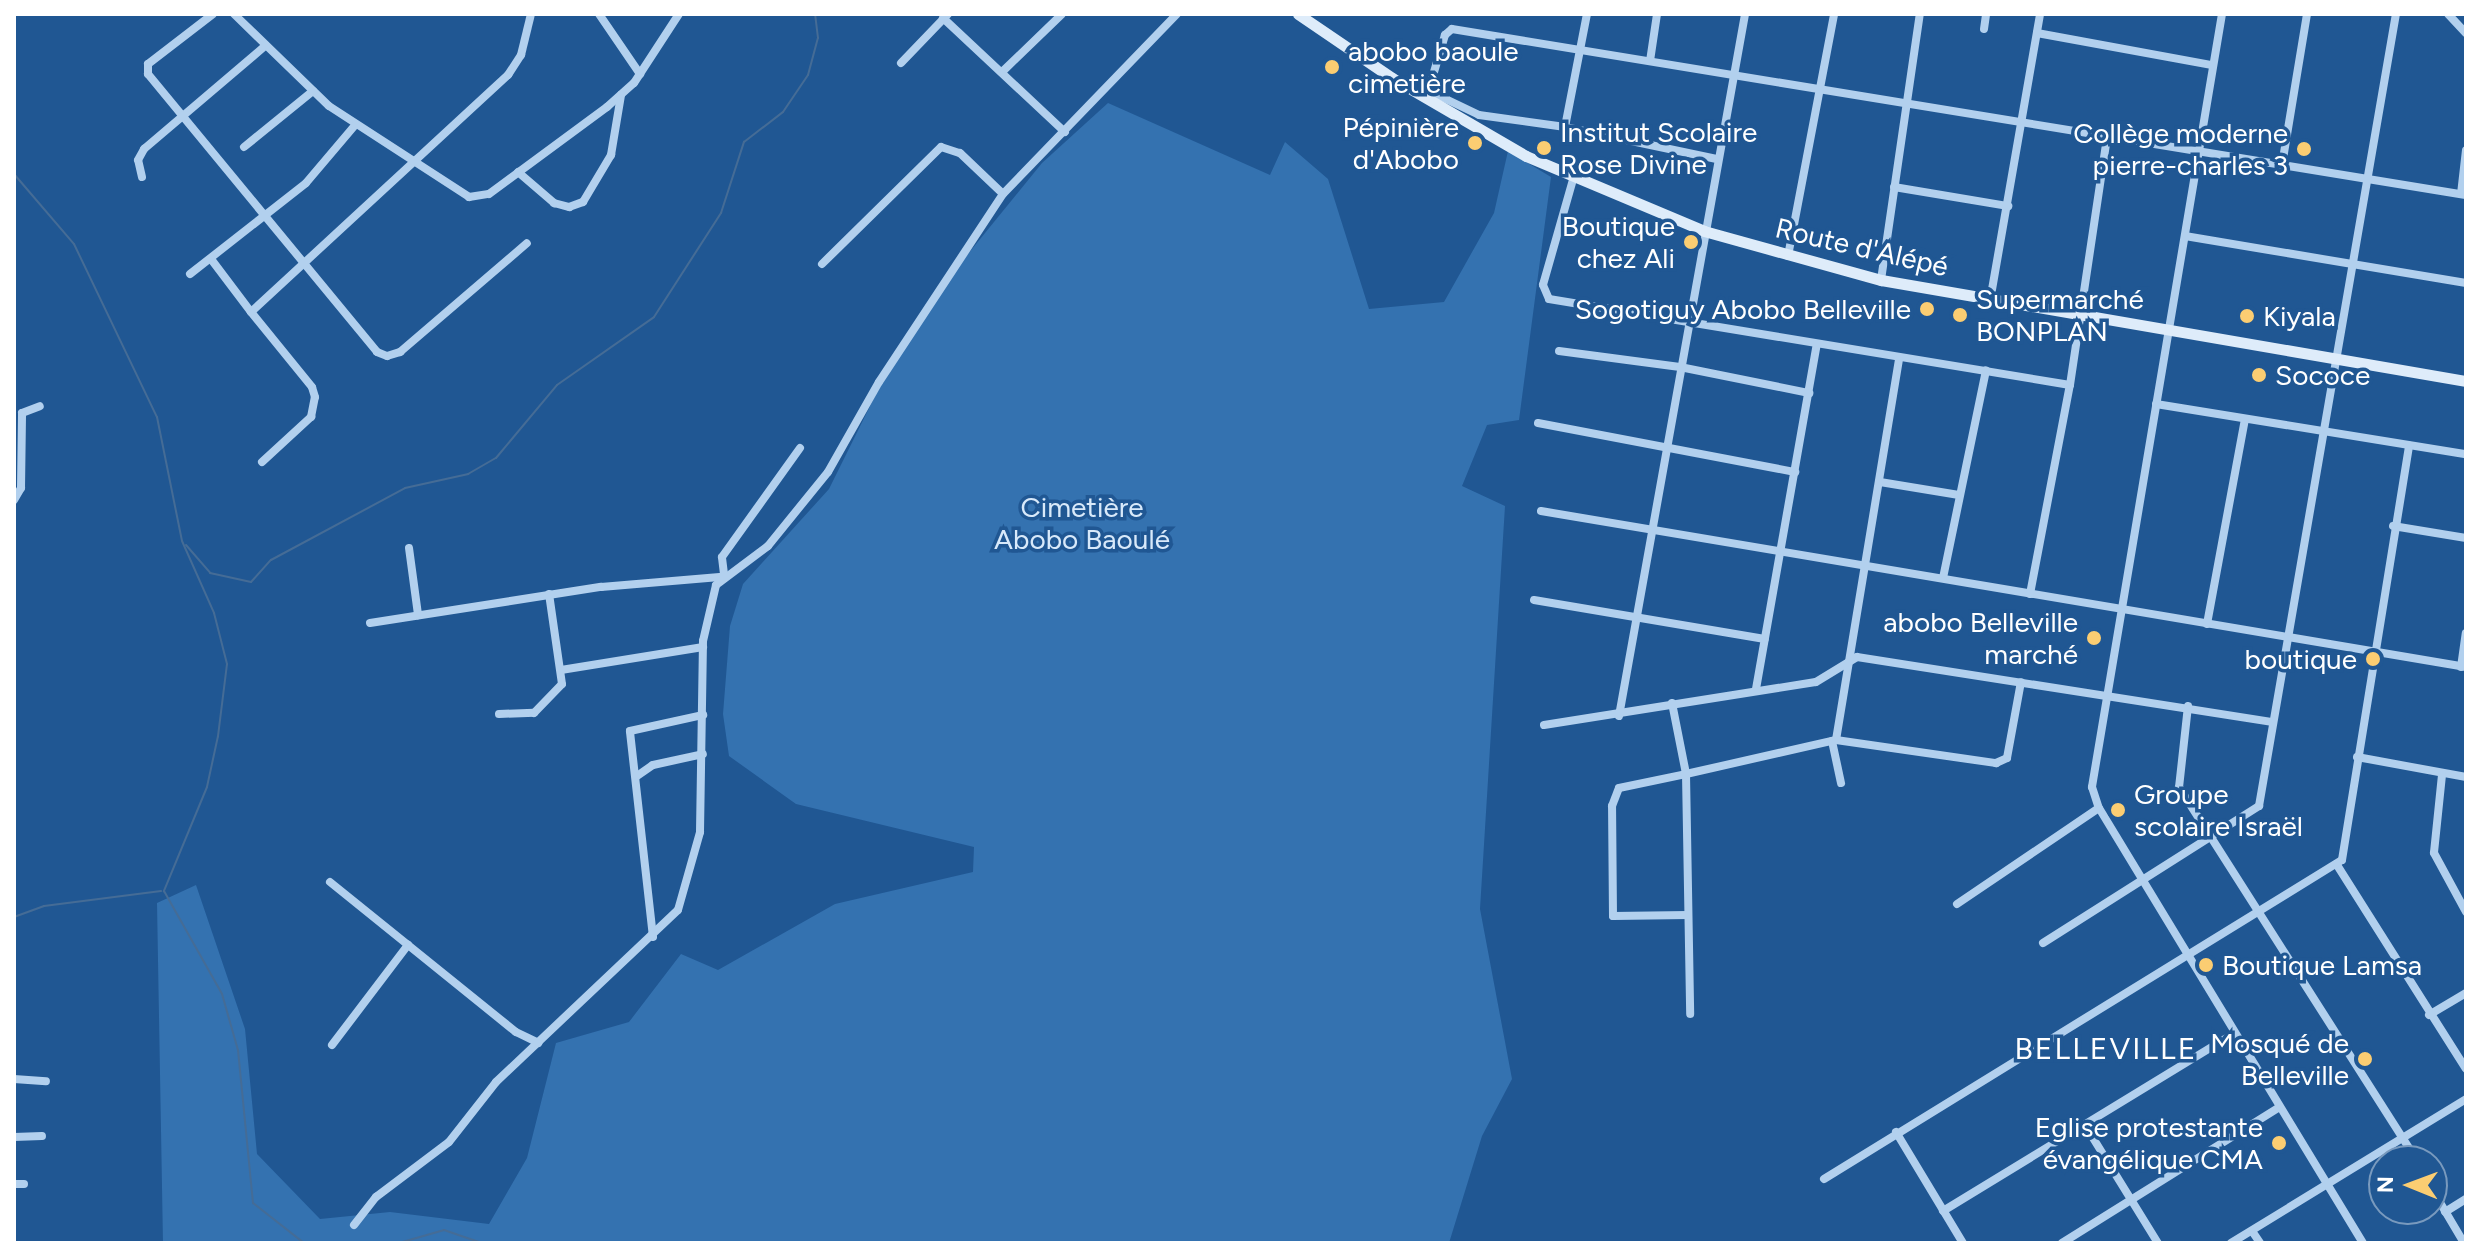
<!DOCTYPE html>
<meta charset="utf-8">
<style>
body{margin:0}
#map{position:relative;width:2480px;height:1257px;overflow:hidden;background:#205793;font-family:Figtree,sans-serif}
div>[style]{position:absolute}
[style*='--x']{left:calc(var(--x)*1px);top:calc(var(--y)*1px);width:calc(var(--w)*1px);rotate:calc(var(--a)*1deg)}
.green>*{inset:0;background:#3472b0}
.stream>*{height:2px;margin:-1px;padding:0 1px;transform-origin:1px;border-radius:1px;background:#456c96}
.minor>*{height:8px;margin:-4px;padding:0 4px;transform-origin:4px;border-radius:4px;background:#b2d0ee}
.secondary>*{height:11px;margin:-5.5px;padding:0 5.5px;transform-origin:5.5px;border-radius:5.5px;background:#deecfa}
.dots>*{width:22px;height:22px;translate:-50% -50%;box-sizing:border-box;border:4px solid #205793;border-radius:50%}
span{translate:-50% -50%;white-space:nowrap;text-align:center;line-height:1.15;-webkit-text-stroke:7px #205793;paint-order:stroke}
.poi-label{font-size:28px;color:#fff}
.left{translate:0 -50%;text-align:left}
.right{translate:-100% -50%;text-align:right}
.street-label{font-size:28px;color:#fff}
.park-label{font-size:28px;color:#d8e9fa}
.neighbourhood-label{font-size:30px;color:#fff;letter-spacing:2px}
.frame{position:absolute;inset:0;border:16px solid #fff;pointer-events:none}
.north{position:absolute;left:2368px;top:1145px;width:80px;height:80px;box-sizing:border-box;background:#205793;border:2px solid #799abe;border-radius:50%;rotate:271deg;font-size:22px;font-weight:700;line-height:32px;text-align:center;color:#fff}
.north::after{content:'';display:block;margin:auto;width:28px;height:36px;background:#fbcd72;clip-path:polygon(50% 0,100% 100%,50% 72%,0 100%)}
</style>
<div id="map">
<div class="green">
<i style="clip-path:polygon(1108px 103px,1270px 175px,1285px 142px,1328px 179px,1369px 309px,1444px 302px,1494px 213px,1508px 151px,1551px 177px,1519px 420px,1487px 425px,1462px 486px,1505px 506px,1480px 909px,1512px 1079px,1482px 1136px,1449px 1243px,163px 1243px,157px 903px,196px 885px,245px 1029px,257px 1154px,320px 1219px,390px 1212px,489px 1224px,527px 1158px,556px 1043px,629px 1022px,681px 954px,718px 970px,835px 904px,973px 872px,974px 847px,796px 804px,729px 756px,723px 714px,730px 626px,743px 584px,829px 489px,876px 394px,950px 276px,1042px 163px)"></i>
</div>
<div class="stream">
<i style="--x:14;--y:174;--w:92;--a:49.4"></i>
<i style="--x:74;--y:244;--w:192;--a:64.4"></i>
<i style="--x:157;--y:417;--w:126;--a:78.6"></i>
<i style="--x:182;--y:541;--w:79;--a:66"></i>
<i style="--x:214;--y:613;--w:53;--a:75.7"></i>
<i style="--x:227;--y:664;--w:73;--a:97.1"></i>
<i style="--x:218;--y:736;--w:52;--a:102.2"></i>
<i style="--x:207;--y:787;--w:113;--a:112.5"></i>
<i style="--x:164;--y:891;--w:118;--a:60.6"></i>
<i style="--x:222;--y:994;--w:58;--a:74.1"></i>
<i style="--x:238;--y:1050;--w:154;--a:84.4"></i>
<i style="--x:253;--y:1203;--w:65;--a:38.1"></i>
<i style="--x:186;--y:545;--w:37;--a:49"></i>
<i style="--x:210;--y:573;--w:42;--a:12.4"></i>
<i style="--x:251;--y:582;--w:30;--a:-48"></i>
<i style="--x:271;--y:560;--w:152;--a:-28.2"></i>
<i style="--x:405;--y:488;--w:65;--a:-12.5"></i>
<i style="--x:468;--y:474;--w:32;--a:-30"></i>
<i style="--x:496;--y:458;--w:95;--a:-50.1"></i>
<i style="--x:557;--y:385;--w:118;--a:-35"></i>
<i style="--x:654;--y:317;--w:124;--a:-57.2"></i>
<i style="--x:721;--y:213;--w:75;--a:-72.1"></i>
<i style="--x:744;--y:142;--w:49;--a:-37.6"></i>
<i style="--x:783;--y:112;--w:45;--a:-56"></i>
<i style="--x:808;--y:75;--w:38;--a:-75"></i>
<i style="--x:818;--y:38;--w:24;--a:-97"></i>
<i style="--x:14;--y:917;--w:32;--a:-20"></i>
<i style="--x:44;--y:906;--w:118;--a:-7.3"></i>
<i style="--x:399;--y:1243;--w:47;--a:-16.1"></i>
<i style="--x:444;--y:1230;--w:39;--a:19"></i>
</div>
<div class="minor">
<i style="--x:213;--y:14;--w:82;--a:142.4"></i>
<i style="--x:148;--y:64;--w:10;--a:90"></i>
<i style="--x:148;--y:74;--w:360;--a:50.5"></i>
<i style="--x:377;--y:352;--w:11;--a:22"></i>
<i style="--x:387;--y:356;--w:14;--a:-17"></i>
<i style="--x:400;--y:352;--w:167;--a:-40.6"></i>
<i style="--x:234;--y:14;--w:132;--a:44.1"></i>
<i style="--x:329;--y:106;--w:167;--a:33"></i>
<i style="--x:469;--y:197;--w:20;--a:-9"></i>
<i style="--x:489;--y:194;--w:147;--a:-36.4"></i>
<i style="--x:607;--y:107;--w:36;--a:-42"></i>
<i style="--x:634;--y:83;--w:82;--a:-56.9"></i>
<i style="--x:599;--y:14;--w:73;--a:55.7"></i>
<i style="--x:2222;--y:14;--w:784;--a:99.55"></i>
<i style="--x:2092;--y:787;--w:22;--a:72"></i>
<i style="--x:2099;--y:808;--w:509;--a:58.75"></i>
<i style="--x:2448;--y:14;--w:26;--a:47"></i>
<i style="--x:943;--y:18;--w:167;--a:43.1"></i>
<i style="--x:1984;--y:29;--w:15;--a:-82"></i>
<i style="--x:2037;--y:33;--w:178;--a:10.4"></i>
<i style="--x:1650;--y:61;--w:48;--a:-81.5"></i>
<i style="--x:901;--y:63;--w:68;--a:-46.2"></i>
<i style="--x:1002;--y:72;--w:83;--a:-44"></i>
<i style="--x:1429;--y:91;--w:55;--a:25.6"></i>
<i style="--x:1479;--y:115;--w:87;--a:7.9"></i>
<i style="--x:1565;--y:127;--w:155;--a:11.9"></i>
<i style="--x:1426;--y:99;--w:67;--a:-73.5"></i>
<i style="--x:1445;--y:35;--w:9;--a:-41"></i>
<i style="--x:1452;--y:29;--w:1027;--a:9.3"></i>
<i style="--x:1565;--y:127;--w:115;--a:-79"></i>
<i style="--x:244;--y:147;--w:89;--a:-39.1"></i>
<i style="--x:2282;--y:165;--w:153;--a:-80.6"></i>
<i style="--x:518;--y:172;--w:48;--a:40.7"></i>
<i style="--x:554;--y:203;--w:16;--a:15"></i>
<i style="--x:569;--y:207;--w:15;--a:-20"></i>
<i style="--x:583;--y:202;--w:55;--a:-59.2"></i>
<i style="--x:611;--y:155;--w:61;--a:-80.5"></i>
<i style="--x:1574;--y:176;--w:113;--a:105.9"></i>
<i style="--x:1543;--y:285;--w:15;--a:67"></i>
<i style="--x:1549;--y:299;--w:528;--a:9.37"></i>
<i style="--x:142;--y:177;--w:17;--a:-103"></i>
<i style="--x:138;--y:160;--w:13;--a:-61"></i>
<i style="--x:144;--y:149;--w:160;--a:-40.4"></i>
<i style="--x:1894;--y:187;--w:116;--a:9.5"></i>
<i style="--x:2461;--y:194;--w:44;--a:-83.5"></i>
<i style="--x:2185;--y:236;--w:285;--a:9.5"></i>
<i style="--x:1788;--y:256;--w:246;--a:-79.2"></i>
<i style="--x:211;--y:259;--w:66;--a:53"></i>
<i style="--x:822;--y:264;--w:167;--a:-44.5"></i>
<i style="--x:941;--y:147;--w:20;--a:18"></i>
<i style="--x:960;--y:153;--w:59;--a:43.6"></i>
<i style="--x:1003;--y:194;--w:250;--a:-46"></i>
<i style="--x:190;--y:274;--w:147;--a:-38.1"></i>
<i style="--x:306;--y:183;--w:77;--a:-49.7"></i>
<i style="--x:1881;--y:280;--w:269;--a:-81.7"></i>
<i style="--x:1990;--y:301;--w:291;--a:-80.1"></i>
<i style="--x:1559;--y:351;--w:122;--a:7.5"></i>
<i style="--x:1680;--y:367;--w:132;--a:11.4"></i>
<i style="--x:2156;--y:404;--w:314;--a:9.2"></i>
<i style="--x:1538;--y:423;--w:262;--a:10.8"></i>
<i style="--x:262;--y:462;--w:67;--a:-42.6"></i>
<i style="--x:311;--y:417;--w:20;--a:-79"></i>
<i style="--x:315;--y:397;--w:10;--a:-107"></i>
<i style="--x:312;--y:387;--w:97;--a:-129.1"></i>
<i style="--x:251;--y:312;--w:350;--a:-42.7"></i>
<i style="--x:508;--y:75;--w:24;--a:-57"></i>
<i style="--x:521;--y:55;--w:42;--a:-76.3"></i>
<i style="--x:1880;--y:482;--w:80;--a:9.3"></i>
<i style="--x:14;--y:500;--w:14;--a:-60"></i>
<i style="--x:21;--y:488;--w:75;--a:-89.2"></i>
<i style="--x:22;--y:413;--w:19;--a:-21"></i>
<i style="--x:1541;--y:511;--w:938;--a:9.57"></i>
<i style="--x:2393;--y:526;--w:74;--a:9.3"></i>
<i style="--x:409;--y:548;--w:68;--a:82.3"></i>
<i style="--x:724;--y:574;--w:17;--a:-97"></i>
<i style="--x:722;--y:557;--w:134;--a:-54.4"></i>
<i style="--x:1943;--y:578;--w:212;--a:-78.3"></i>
<i style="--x:2030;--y:594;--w:213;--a:-79.2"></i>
<i style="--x:2070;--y:385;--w:251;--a:-81.5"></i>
<i style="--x:1534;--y:600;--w:234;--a:9.6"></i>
<i style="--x:370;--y:623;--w:234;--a:-8.9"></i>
<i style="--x:601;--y:587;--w:119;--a:-4.8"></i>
<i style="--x:2207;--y:624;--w:208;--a:-79.5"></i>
<i style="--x:2461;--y:667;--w:34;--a:-82"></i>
<i style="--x:561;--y:670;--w:144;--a:-9.2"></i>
<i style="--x:1756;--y:689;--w:350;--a:-80"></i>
<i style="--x:1672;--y:703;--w:72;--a:78.8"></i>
<i style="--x:1686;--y:774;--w:154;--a:-12.8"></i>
<i style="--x:1836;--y:740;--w:162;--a:8.2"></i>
<i style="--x:1996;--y:763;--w:12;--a:-24"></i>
<i style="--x:2007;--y:758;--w:77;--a:-79.6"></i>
<i style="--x:2188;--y:706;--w:81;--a:96.3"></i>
<i style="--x:2179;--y:787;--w:443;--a:57.5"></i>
<i style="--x:499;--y:714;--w:35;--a:-2"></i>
<i style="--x:534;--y:713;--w:40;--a:-46"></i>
<i style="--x:562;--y:684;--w:91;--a:-98.2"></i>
<i style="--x:1619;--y:716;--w:713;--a:-79.82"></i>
<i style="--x:1544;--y:725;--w:275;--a:-9"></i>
<i style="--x:1816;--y:682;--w:48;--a:-31.4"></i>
<i style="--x:1857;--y:657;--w:421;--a:8.9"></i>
<i style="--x:1836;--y:740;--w:385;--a:-80.6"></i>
<i style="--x:1832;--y:741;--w:43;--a:77.9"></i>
<i style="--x:2357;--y:757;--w:111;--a:10.4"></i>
<i style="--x:2442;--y:775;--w:78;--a:95.9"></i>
<i style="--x:2434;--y:853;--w:67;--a:61.5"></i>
<i style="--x:637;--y:776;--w:19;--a:-35"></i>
<i style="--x:653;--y:765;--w:51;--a:-12.4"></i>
<i style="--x:2337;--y:865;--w:241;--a:57.7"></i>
<i style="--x:330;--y:882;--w:239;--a:38.9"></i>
<i style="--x:516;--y:1032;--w:25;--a:26"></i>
<i style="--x:1957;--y:904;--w:171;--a:-34.1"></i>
<i style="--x:1688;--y:915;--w:75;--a:179.2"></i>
<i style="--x:1613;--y:916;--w:110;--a:-90.5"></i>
<i style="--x:1612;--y:806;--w:19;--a:-69"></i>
<i style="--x:1619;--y:788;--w:68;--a:-11.8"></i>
<i style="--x:1686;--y:774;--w:240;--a:89"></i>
<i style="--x:653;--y:937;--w:207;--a:-96.4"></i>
<i style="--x:630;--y:731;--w:75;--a:-12.4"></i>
<i style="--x:2043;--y:943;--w:256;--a:-32.4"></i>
<i style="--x:2259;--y:806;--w:804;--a:-80.19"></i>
<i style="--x:2429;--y:1015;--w:43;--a:-30.7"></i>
<i style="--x:332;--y:1045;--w:126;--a:-52.8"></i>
<i style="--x:14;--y:1079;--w:32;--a:4"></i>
<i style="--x:2085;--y:1125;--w:139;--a:58.3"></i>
<i style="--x:1896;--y:1132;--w:130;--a:58.9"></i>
<i style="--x:14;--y:1137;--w:28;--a:-2"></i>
<i style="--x:1824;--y:1179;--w:608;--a:-31.63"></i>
<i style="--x:2342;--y:860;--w:420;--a:-80.8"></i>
<i style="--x:14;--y:1184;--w:10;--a:0"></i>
<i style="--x:2432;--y:1189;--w:63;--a:59.3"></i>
<i style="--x:1943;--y:1211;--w:340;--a:-31.4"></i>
<i style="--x:2445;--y:1212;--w:25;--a:-32"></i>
<i style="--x:354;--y:1225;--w:36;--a:-52"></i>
<i style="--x:376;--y:1197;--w:91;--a:-37"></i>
<i style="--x:449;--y:1142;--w:76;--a:-51.9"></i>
<i style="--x:496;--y:1082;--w:250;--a:-43.4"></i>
<i style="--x:678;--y:910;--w:81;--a:-74.2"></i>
<i style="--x:700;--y:832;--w:191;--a:-89.1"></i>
<i style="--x:703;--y:641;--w:57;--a:-76.9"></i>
<i style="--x:716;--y:585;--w:65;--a:-36.9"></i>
<i style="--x:768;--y:546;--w:95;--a:-51"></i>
<i style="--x:828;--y:472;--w:103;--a:-60.5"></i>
<i style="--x:879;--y:382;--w:225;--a:-56.6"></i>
<i style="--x:2252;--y:1231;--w:14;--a:56"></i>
<i style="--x:2062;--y:1243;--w:255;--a:-32"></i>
<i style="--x:2231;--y:1243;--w:276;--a:-31.5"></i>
</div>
<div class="secondary">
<i style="--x:1298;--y:14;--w:114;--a:34.2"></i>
<i style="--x:1392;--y:78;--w:155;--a:30.2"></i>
<i style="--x:1526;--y:156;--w:193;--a:22.8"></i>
<i style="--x:1704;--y:231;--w:184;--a:15.5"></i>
<i style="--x:1881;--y:280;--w:594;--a:9.8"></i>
</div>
<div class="dots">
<i style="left:1332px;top:67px;background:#fbcd72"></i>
<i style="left:1475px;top:143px;background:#fbcd72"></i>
<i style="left:1544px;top:148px;background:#fbcd72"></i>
<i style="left:2304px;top:149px;background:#fbcd72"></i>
<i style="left:1691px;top:242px;background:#fbcd72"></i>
<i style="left:1927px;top:309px;background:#fbcd72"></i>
<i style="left:1960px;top:315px;background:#fbcd72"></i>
<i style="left:2247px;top:316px;background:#fbcd72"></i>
<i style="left:2259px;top:375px;background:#fbcd72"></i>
<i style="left:2094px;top:638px;background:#fbcd72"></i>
<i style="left:2373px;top:659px;background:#fbcd72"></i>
<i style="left:2118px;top:810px;background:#fbcd72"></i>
<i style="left:2206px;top:965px;background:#fbcd72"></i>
<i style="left:2365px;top:1059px;background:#fbcd72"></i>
<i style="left:2279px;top:1143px;background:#fbcd72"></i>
</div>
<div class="poi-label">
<span class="left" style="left:1348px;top:67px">abobo baoule<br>cimetière</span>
<span class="right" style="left:1459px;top:143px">Pépinière<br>d'Abobo</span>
<span class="left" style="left:1560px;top:148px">Institut Scolaire<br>Rose Divine</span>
<span class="right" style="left:2288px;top:149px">Collège moderne<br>pierre-charles 3</span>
<span class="right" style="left:1675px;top:242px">Boutique<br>chez Ali</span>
<span class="left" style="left:1976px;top:315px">Supermarché<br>BONPLAN</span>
<span class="right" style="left:1911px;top:309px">Sogotiguy Abobo Belleville</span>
<span class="left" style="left:2263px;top:316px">Kiyala</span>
<span class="left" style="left:2275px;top:375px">Sococe</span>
<span class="right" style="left:2078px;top:638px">abobo Belleville<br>marché</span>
<span class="right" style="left:2357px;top:659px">boutique</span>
<span class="left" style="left:2134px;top:810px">Groupe<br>scolaire Israël</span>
<span class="left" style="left:2222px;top:965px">Boutique Lamsa</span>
<span class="right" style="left:2349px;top:1059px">Mosqué de<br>Belleville</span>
<span class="right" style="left:2263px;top:1143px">Eglise protestante<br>évangélique CMA</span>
</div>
<div class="street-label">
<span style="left:1862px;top:247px;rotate:13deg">Route d'Alépé</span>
</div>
<div class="park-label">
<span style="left:1082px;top:523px">Cimetière<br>Abobo Baoulé</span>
</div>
<div class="neighbourhood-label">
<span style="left:2106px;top:1049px">BELLEVILLE</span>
</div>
<div class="frame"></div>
<div class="north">N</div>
</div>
